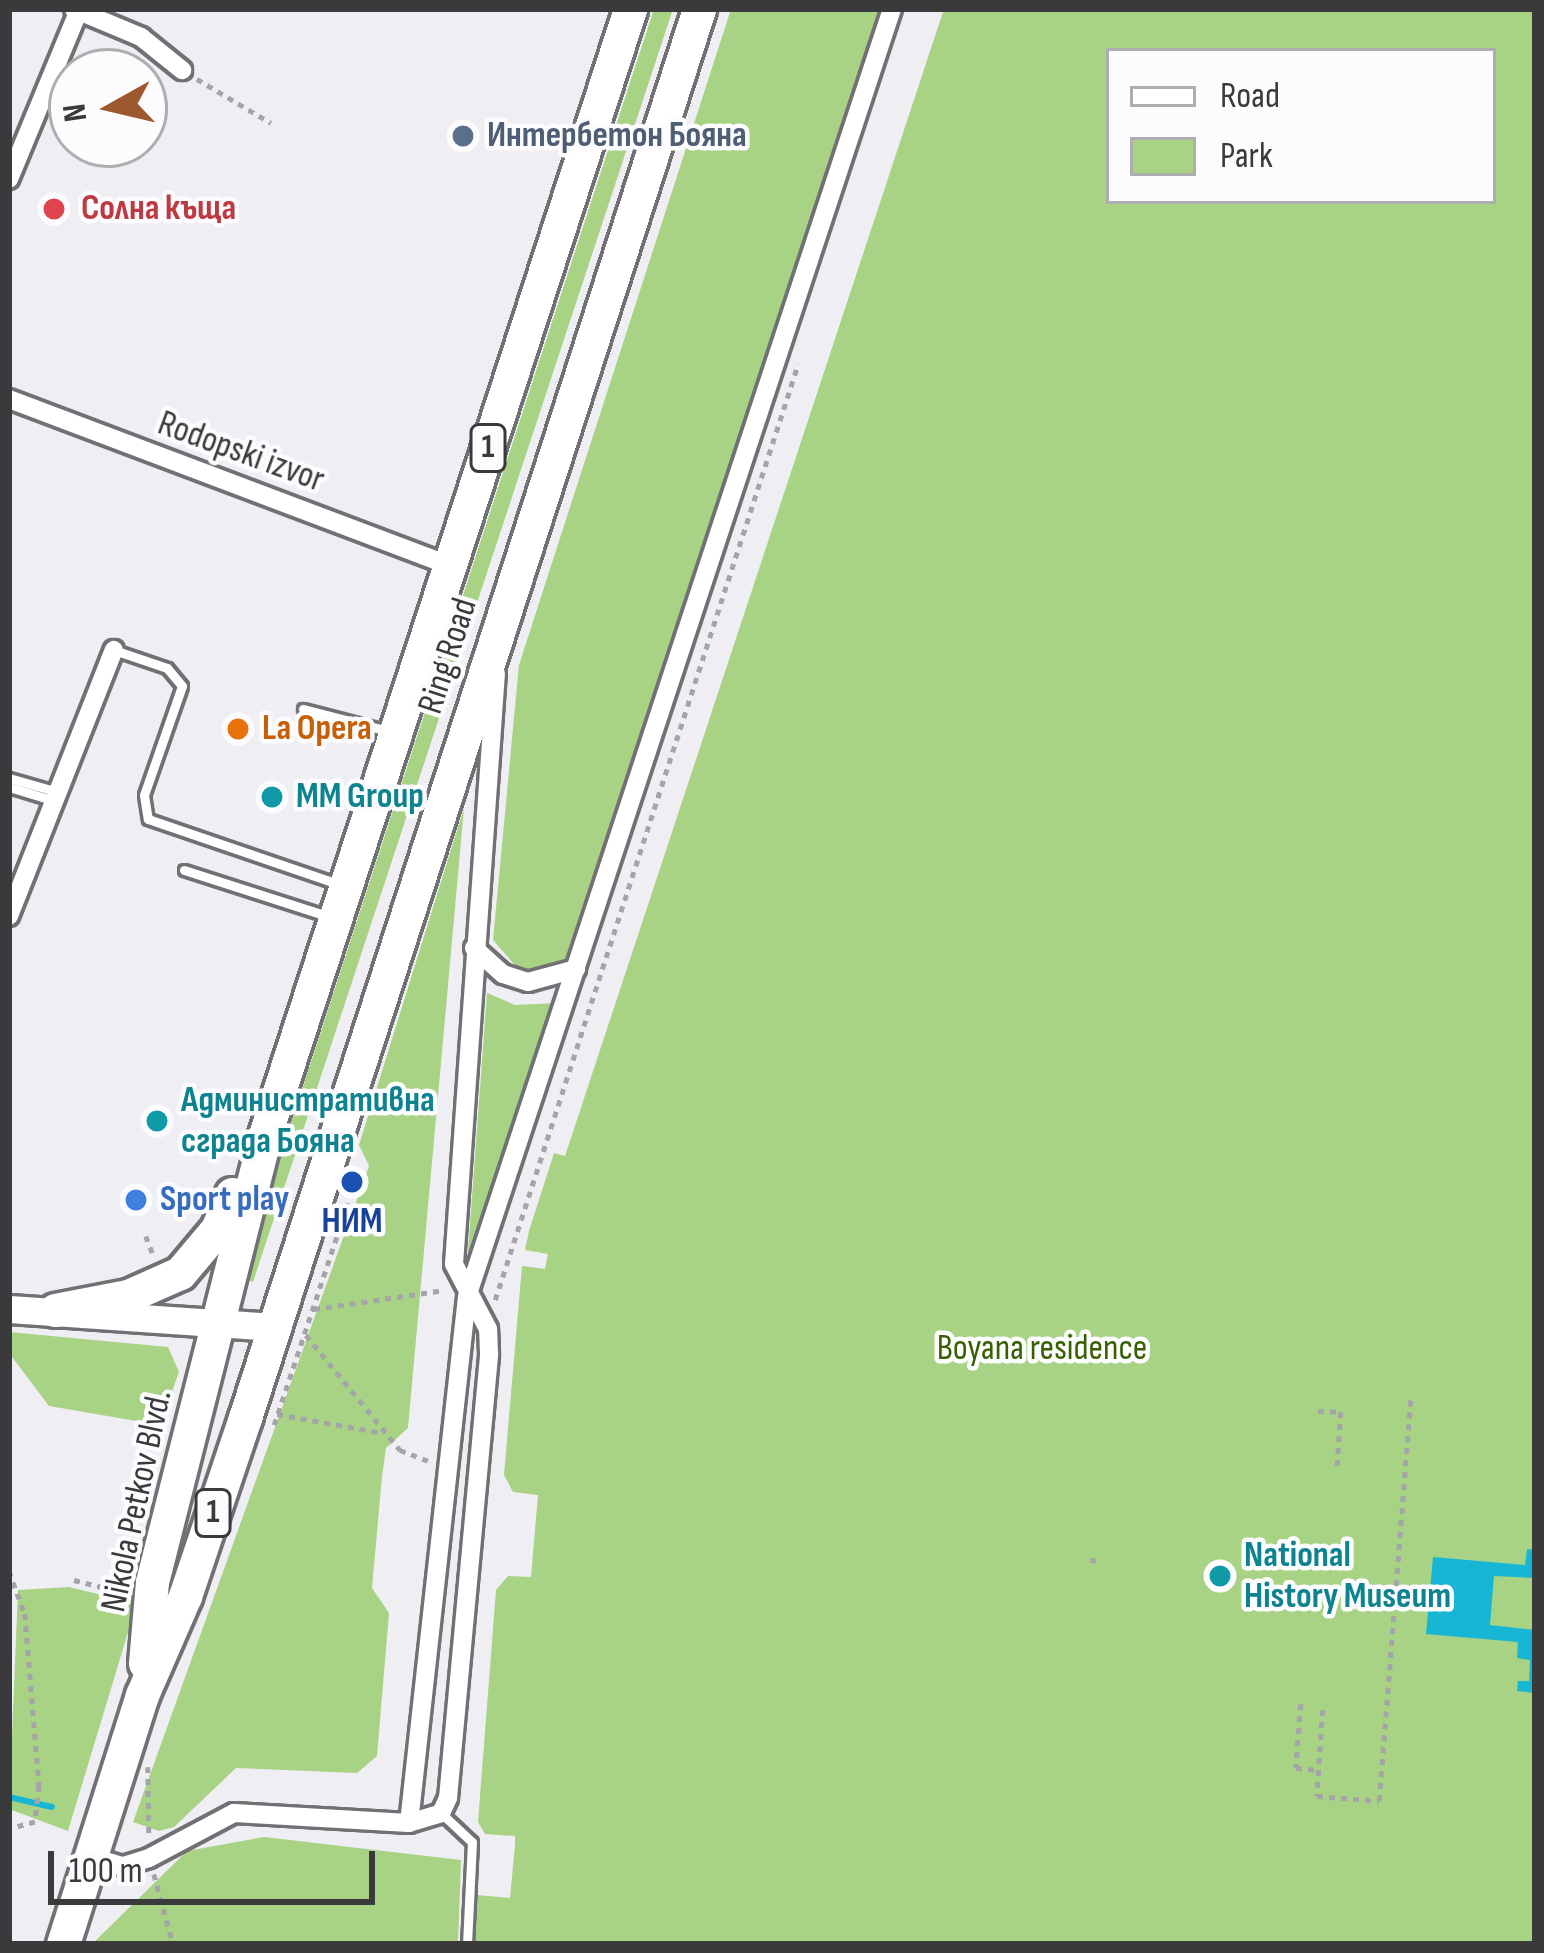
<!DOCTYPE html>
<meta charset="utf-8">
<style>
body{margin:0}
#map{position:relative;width:1544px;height:1953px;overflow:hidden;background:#efeef3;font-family:"Sofia Sans Condensed",sans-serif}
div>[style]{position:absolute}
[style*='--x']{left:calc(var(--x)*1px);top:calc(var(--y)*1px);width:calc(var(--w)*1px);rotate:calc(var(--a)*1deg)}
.green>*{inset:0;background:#a8d284}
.water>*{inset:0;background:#17b6d4}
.stream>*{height:6px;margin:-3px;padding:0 3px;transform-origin:3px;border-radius:3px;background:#17b6d4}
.path>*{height:4.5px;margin-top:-2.25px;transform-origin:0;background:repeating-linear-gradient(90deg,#a5a4a8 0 6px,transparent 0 12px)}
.roads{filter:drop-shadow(3px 0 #717075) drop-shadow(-3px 0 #717075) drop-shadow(0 3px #717075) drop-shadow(0 -3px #717075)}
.lane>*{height:9px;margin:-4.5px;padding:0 4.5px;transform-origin:4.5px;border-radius:4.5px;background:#fff}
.street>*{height:18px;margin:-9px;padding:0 9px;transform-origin:9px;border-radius:9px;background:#fff}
.secondary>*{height:27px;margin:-13.5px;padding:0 13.5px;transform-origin:13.5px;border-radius:13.5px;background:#fff}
.highway>*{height:33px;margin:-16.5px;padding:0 16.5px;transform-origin:16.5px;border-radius:16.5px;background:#fff}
.dots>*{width:33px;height:33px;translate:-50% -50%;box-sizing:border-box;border:6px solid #fcfbfe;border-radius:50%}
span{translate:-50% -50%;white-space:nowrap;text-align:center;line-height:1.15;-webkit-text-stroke:9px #fcfbfe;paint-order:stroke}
.shield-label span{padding:3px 9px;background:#fcfbfe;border:3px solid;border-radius:9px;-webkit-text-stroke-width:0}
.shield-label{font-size:33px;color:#3a3a3c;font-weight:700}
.service-label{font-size:36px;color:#4e5e75;font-weight:700}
.left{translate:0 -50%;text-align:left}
.health-label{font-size:36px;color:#be3a42;font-weight:700}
.street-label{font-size:36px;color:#3a3a3c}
.food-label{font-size:36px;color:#c56008;font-weight:700}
.culture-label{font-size:36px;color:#0d838f;font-weight:700}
.shop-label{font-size:36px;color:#366cbe;font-weight:700}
.transit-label{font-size:36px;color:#164399;font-weight:700}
.park-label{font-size:36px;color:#396000}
.frame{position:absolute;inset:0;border:12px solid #3a3a3c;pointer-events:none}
.legend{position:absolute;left:1106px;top:48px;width:390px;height:156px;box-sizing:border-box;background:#fcfbfe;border:3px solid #aeaeb0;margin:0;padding:15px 21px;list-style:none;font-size:36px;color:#3a3a3c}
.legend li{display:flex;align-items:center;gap:24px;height:60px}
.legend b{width:60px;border:3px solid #aeaeb0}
.north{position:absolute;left:48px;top:48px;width:120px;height:120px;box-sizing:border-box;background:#fcfbfe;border:3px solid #aeaeb0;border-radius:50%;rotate:262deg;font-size:33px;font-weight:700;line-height:48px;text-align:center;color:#3a3a3c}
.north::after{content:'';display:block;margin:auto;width:42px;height:54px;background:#9e582e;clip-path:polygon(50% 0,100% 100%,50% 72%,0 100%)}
.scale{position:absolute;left:48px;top:1851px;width:327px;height:54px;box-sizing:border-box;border:6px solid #3a3a3c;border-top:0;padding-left:15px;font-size:36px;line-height:42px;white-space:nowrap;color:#3a3a3c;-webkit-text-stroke:9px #fcfbfe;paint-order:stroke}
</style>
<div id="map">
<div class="green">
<i style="clip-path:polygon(654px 9px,673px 9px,253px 1282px,241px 1277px)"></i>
<i style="clip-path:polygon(731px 9px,885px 9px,563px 968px,521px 972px,493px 940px,519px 665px)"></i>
<i style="clip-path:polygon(evenodd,944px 9px,1535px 9px,1535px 1944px,475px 1944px,477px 1895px,510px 1898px,515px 1845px,515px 1836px,485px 1834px,478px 1822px,496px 1590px,508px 1576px,531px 1577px,538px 1495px,513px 1492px,504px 1475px,522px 1266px,545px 1269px,548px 1254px,525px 1250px,529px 1231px,554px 1153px,565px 1156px,944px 9px,1109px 51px,1493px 51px,1493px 201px,1109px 201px,1109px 51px)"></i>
<i style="clip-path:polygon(464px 808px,408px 1428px,386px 1448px,382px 1476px,372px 1588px,389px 1613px,377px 1756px,357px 1773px,236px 1768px,174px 1827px,159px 1831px,133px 1822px,369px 1166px,359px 1145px)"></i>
<i style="clip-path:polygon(487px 993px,515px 1005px,557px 1003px,467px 1265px)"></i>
<i style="clip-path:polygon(9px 1332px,168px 1347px,179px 1372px,160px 1425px,49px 1406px,9px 1353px)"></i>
<i style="clip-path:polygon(127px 1543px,136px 1575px,129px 1629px,68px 1831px,9px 1809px,18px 1590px,69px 1587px,110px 1597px)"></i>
<i style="clip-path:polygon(264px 1837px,461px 1860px,458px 1944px,92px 1944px,187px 1851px)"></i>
</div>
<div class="water">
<i style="clip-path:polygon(1527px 1549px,1535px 1550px,1535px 1578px,1494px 1576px,1490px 1625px,1535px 1630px,1535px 1693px,1517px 1691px,1518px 1681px,1529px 1681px,1530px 1660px,1517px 1658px,1518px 1642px,1426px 1634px,1433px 1557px,1525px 1565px)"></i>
</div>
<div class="stream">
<i style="--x:9;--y:1797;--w:44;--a:13.1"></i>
</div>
<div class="path">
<i style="--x:197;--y:79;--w:86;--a:30.7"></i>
<i style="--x:146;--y:1236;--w:22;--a:69"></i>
<i style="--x:495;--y:1300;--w:984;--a:-72.06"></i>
<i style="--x:314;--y:1309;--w:132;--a:-8.3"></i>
<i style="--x:306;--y:1335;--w:149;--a:50.7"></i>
<i style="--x:400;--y:1450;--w:30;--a:21"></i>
<i style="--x:1318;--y:1411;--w:23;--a:2"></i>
<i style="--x:1341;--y:1412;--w:59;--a:93.9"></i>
<i style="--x:277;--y:1414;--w:108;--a:10.2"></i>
<i style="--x:274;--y:1425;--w:247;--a:-71.6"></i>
<i style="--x:1090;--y:1560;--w:11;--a:5"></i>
<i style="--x:9;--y:1571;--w:46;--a:69.6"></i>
<i style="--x:25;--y:1614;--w:173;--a:85.3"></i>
<i style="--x:39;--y:1786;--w:36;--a:96"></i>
<i style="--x:35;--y:1822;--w:27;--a:165"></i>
<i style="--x:74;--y:1580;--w:36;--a:14"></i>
<i style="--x:109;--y:1589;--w:73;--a:-75"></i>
<i style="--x:1339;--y:1592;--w:57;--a:3"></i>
<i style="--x:1301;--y:1704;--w:64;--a:94.5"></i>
<i style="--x:1296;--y:1768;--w:23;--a:5"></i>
<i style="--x:1323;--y:1710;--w:86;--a:94"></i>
<i style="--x:1317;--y:1796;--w:62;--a:4.6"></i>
<i style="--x:1379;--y:1801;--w:406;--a:-85.5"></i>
<i style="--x:148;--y:1767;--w:67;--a:89.1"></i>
<i style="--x:154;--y:1874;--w:73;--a:74.8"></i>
</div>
<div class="roads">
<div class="lane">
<i style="--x:114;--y:650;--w:56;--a:18.8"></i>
<i style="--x:167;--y:668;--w:23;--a:50"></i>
<i style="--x:182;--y:686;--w:115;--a:109.2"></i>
<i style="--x:144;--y:795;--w:24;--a:81"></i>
<i style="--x:148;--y:819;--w:204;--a:18.9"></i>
<i style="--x:303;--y:709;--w:88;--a:14.5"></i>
<i style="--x:9;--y:778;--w:51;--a:15.9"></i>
<i style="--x:9;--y:787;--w:48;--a:16.9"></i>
<i style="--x:184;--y:870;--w:150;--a:17.8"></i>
<i style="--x:441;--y:1813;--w:42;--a:43.1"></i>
<i style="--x:472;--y:1842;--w:102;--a:92.8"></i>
</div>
<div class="street">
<i style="--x:74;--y:9;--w:73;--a:22.7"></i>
<i style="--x:141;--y:37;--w:53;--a:38.8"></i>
<i style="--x:9;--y:179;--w:178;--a:-67.5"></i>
<i style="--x:9;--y:399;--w:472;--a:20.7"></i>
<i style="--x:9;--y:916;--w:286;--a:-68.5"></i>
<i style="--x:474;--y:948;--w:39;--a:42"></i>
<i style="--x:503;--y:974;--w:26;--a:18"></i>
<i style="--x:528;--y:982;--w:50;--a:-15.2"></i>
<i style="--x:409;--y:1823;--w:529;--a:-83.71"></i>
<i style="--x:467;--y:1297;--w:1356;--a:-71.74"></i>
<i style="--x:91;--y:1857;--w:33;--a:16"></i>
<i style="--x:123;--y:1866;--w:27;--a:-17"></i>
<i style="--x:149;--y:1858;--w:96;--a:-27.9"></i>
<i style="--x:234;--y:1813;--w:175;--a:3.3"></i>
<i style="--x:409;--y:1823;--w:34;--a:-17"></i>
<i style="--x:441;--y:1813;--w:17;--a:-65"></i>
<i style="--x:448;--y:1798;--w:446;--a:-84.7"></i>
<i style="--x:489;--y:1354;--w:25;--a:-92"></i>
<i style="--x:488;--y:1329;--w:73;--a:-117.6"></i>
<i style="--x:454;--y:1264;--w:592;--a:-85.94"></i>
</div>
<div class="secondary">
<i style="--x:9;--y:1309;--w:266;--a:3.9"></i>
</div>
<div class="highway">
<i style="--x:55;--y:1310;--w:74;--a:-10.9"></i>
<i style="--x:128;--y:1296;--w:57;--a:-23.9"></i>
<i style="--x:180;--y:1273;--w:57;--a:-49.9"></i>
<i style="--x:217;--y:1229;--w:38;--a:-67"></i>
<i style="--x:145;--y:1663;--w:81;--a:-85.1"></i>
<i style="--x:152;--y:1582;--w:461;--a:-75.8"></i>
<i style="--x:265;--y:1135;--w:1184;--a:-72.04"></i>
<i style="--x:63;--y:1944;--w:261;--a:-72.4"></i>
<i style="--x:142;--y:1695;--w:108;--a:-66.5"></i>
<i style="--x:185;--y:1596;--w:188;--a:-71.4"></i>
<i style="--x:245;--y:1418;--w:1480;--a:-72.14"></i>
</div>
</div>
<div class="dots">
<i style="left:463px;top:136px;background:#5c6f8a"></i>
<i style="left:54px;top:209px;background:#e0444e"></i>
<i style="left:238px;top:729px;background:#e8710a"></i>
<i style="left:272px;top:797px;background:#0f9aa8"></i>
<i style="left:157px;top:1121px;background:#0f9aa8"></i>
<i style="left:352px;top:1182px;background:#1a4fb4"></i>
<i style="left:136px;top:1200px;background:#3f7fe0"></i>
<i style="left:1220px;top:1576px;background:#0f9aa8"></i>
</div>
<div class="shield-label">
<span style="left:488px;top:448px">1</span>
<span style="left:213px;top:1513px">1</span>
</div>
<div class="service-label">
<span class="left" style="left:487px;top:136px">Интербетон Бояна</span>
</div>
<div class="health-label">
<span class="left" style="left:81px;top:209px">Солна къща</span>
</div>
<div class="street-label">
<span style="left:241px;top:452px;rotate:20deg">Rodopski izvor</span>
<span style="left:448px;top:656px;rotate:-72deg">Ring Road</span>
<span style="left:137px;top:1501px;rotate:-78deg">Nikola Petkov Blvd.</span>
</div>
<div class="food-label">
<span class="left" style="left:262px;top:729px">La Opera</span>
</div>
<div class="culture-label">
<span class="left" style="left:296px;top:797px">MM Group</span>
<span class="left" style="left:181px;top:1121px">Административна<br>сграда Бояна</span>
<span class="left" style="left:1244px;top:1576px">National<br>History Museum</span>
</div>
<div class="shop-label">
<span class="left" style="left:160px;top:1200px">Sport play</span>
</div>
<div class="transit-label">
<span style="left:352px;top:1222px">НИМ</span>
</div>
<div class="park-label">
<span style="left:1042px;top:1349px">Boyana residence</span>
</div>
<div class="frame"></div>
<ul class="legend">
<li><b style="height:15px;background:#fff"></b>Road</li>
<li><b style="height:33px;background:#a8d284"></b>Park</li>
</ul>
<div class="north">N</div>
<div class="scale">100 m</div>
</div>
